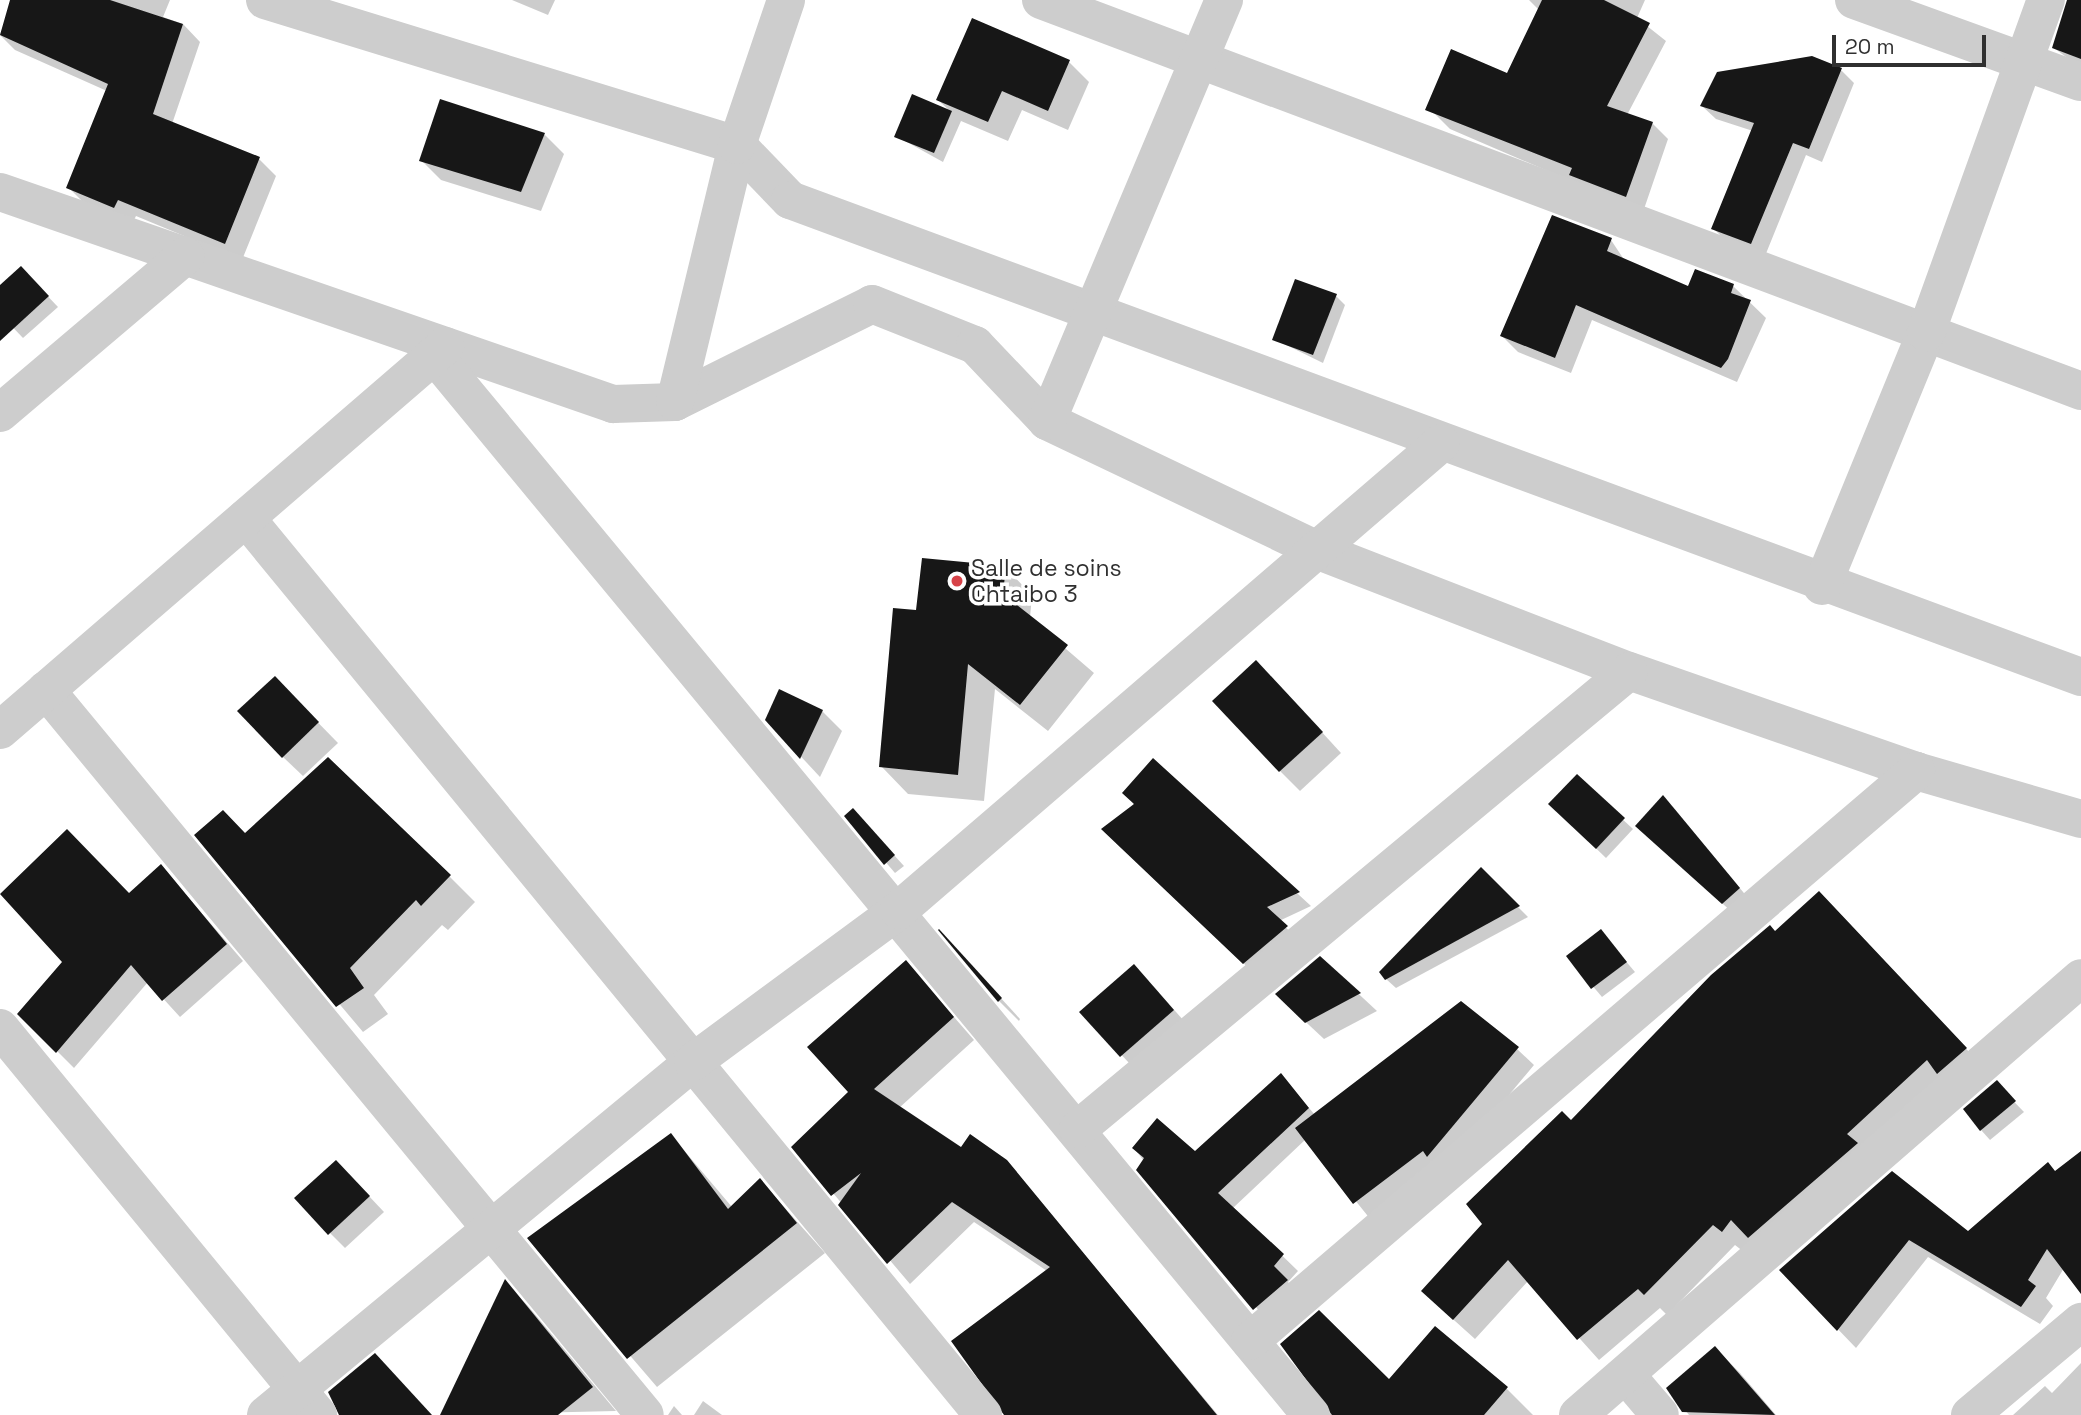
<!DOCTYPE html>
<style>
body{margin:0}
#map{position:relative;width:2081px;height:1415px;overflow:hidden;background:#fff;font-family:"Space Grotesk",sans-serif}
div>[style]{position:absolute}
[style*='--x']{left:calc(var(--x)*1px);top:calc(var(--y)*1px);width:calc(var(--w)*1px);rotate:calc(var(--a)*1deg)}
.shadow>*{inset:0;background:#0003}
.building>*{inset:0;background:#171717}
.minor>*{height:38px;margin:-19px;padding:0 19px;transform-origin:19px;border-radius:19px;background:#cdcdcd}
.dots>*{width:19px;height:19px;translate:-50% -50%;box-sizing:border-box;border:4px solid #fff;border-radius:50%}
span{translate:-50% -50%;white-space:nowrap;text-align:center;line-height:1.15;-webkit-text-stroke:7px #fff;paint-order:stroke}
.poi-label{font-size:23px;color:#303030}
.left{translate:0 -50%;text-align:left}
.scale{position:absolute;left:1832px;top:35px;width:154px;height:32px;box-sizing:border-box;border:4px solid #303030;border-top:0;padding-left:9px;font-size:21px;line-height:24px;white-space:nowrap;color:#303030;-webkit-text-stroke:5px #fff;paint-order:stroke}
</style>
<div id="map">
<div class="shadow">
<i style="clip-path:polygon(12px 0,170px 0,163px 17px,183px 24px,200px 42px,172px 124px,259px 159px,276px 176px,242px 260px,136px 216px,132px 224px,86px 205px,68px 187px,107px 91px,15px 50px,0 35px)"></i>
<i style="clip-path:polygon(512px 0,555px 0,548px 15px)"></i>
<i style="clip-path:polygon(1529px 0,1645px 0,1637px 18px,1666px 41px,1627px 115px,1652px 123px,1668px 139px,1643px 212px,1450px 129px,1434px 113px,1508px 75px,1539px 10px)"></i>
<i style="clip-path:polygon(2068px 0,2081px 0,2081px 68px,2054px 48px)"></i>
<i style="clip-path:polygon(973px 20px,1069px 62px,1089px 82px,1068px 130px,1022px 110px,1008px 141px,961px 121px,943px 162px,896px 136px,951px 112px,938px 100px)"></i>
<i style="clip-path:polygon(1841px 70px,1854px 83px,1822px 162px,1806px 155px,1765px 256px,1727px 242px,1713px 228px,1753px 131px,1716px 119px,1702px 106px)"></i>
<i style="clip-path:polygon(441px 101px,545px 135px,564px 154px,541px 211px,441px 180px,421px 160px)"></i>
<i style="clip-path:polygon(1611px 240px,1625px 261px,1689px 288px,1733px 286px,1766px 318px,1737px 382px,1592px 320px,1571px 373px,1518px 352px,1502px 336px)"></i>
<i style="clip-path:polygon(21px 268px,58px 307px,23px 338px,0 314px,0 288px)"></i>
<i style="clip-path:polygon(1336px 296px,1345px 305px,1323px 363px,1274px 339px)"></i>
<i style="clip-path:polygon(1005px 567px,1032px 595px,1030px 618px,1094px 673px,1048px 731px,995px 689px,984px 801px,908px 794px,881px 766px)"></i>
<i style="clip-path:polygon(1276px 682px,1341px 753px,1300px 791px,1280px 771px)"></i>
<i style="clip-path:polygon(294px 698px,338px 743px,303px 776px,283px 757px)"></i>
<i style="clip-path:polygon(822px 711px,842px 731px,820px 777px,767px 720px)"></i>
<i style="clip-path:polygon(1153px 761px,1311px 906px,1279px 921px,1300px 941px,1257px 976px,1116px 843px)"></i>
<i style="clip-path:polygon(1577px 777px,1633px 829px,1606px 858px,1550px 804px)"></i>
<i style="clip-path:polygon(1673px 807px,1748px 898px,1733px 913px,1647px 836px)"></i>
<i style="clip-path:polygon(846px 816px,862px 820px,904px 866px,895px 873px)"></i>
<i style="clip-path:polygon(245px 834px,449px 876px,475px 902px,448px 930px,442px 925px,374px 995px,388px 1014px,363px 1032px,197px 835px)"></i>
<i style="clip-path:polygon(161px 866px,243px 961px,180px 1017px,148px 982px,74px 1068px,20px 1014px)"></i>
<i style="clip-path:polygon(1481px 870px,1528px 917px,1396px 988px,1386px 979px)"></i>
<i style="clip-path:polygon(1840px 914px,1986px 1070px,1744px 1252px,1735px 1245px,1667px 1315px,1660px 1308px,1599px 1360px,1528px 1281px,1475px 1339px,1445px 1312px,1484px 1224px,1571px 1122px,1776px 933px)"></i>
<i style="clip-path:polygon(1601px 932px,1635px 972px,1602px 997px,1568px 957px)"></i>
<i style="clip-path:polygon(954px 947px,1020px 1019px,1019px 1021px,999px 1001px)"></i>
<i style="clip-path:polygon(1320px 958px,1377px 1011px,1324px 1039px,1294px 1011px)"></i>
<i style="clip-path:polygon(906px 962px,974px 1040px,899px 1108px,962px 1150px,1006px 1161px,1218px 1415px,1005px 1415px,1047px 1271px,974px 1222px,910px 1284px,794px 1147px,850px 1092px)"></i>
<i style="clip-path:polygon(1153px 986px,1192px 1030px,1141px 1076px,1082px 1012px)"></i>
<i style="clip-path:polygon(1517px 1049px,1534px 1065px,1445px 1172px,1371px 1220px,1306px 1139px,1233px 1208px,1298px 1271px,1288px 1282px,1301px 1296px,1269px 1324px,1134px 1148px,1195px 1153px,1281px 1075px,1315px 1115px)"></i>
<i style="clip-path:polygon(1996px 1083px,2024px 1112px,1990px 1140px,1981px 1130px)"></i>
<i style="clip-path:polygon(671px 1135px,732px 1207px,760px 1180px,825px 1253px,657px 1387px,530px 1239px)"></i>
<i style="clip-path:polygon(2056px 1172px,2081px 1178px,2081px 1281px,2064px 1268px,2046px 1298px,2053px 1306px,2040px 1324px,1928px 1257px,1856px 1348px,1781px 1270px,1893px 1173px,1968px 1234px)"></i>
<i style="clip-path:polygon(351px 1177px,384px 1212px,345px 1248px,330px 1233px)"></i>
<i style="clip-path:polygon(505px 1282px,528px 1306px,616px 1411px,442px 1415px)"></i>
<i style="clip-path:polygon(1715px 1348px,1740px 1373px,1776px 1415px,1689px 1415px,1668px 1388px)"></i>
<i style="clip-path:polygon(2081px 1363px,2081px 1415px,2013px 1415px,2045px 1386px,2052px 1393px)"></i>
<i style="clip-path:polygon(1389px 1382px,1506px 1388px,1533px 1415px,1330px 1415px,1330px 1400px)"></i>
<i style="clip-path:polygon(703px 1401px,722px 1415px,694px 1415px)"></i>
<i style="clip-path:polygon(674px 1406px,682px 1415px,668px 1415px)"></i>
</div>
<div class="building">
<i style="clip-path:polygon(10px 0,110px 0,183px 24px,153px 114px,260px 157px,225px 244px,118px 200px,114px 208px,66px 188px,108px 84px,0 35px)"></i>
<i style="clip-path:polygon(1542px 0,1604px 0,1650px 23px,1607px 106px,1653px 122px,1626px 197px,1569px 175px,1572px 168px,1425px 110px,1451px 49px,1507px 73px)"></i>
<i style="clip-path:polygon(2067px 0,2081px 0,2081px 59px,2052px 48px)"></i>
<i style="clip-path:polygon(972px 18px,1070px 60px,1048px 111px,1002px 91px,988px 122px,936px 100px)"></i>
<i style="clip-path:polygon(1812px 56px,1842px 68px,1809px 149px,1793px 143px,1751px 244px,1711px 229px,1754px 123px,1700px 106px,1717px 72px)"></i>
<i style="clip-path:polygon(912px 94px,952px 111px,934px 153px,894px 137px)"></i>
<i style="clip-path:polygon(440px 99px,545px 133px,521px 192px,419px 161px)"></i>
<i style="clip-path:polygon(1552px 215px,1612px 238px,1607px 251px,1688px 286px,1695px 269px,1734px 284px,1731px 293px,1751px 300px,1728px 359px,1721px 368px,1576px 305px,1555px 358px,1500px 336px)"></i>
<i style="clip-path:polygon(21px 266px,49px 296px,0 341px,0 285px)"></i>
<i style="clip-path:polygon(1295px 279px,1337px 294px,1313px 355px,1272px 340px)"></i>
<i style="clip-path:polygon(922px 558px,1006px 566px,1003px 594px,1068px 645px,1020px 705px,968px 664px,958px 775px,879px 767px,893px 608px,916px 610px)"></i>
<i style="clip-path:polygon(1256px 660px,1323px 732px,1279px 772px,1212px 701px)"></i>
<i style="clip-path:polygon(275px 676px,319px 722px,282px 758px,237px 711px)"></i>
<i style="clip-path:polygon(779px 689px,823px 710px,800px 759px,765px 720px)"></i>
<i style="clip-path:polygon(328px 757px,451px 875px,421px 906px,416px 900px,350px 968px,364px 988px,336px 1007px,194px 835px,223px 810px,245px 833px)"></i>
<i style="clip-path:polygon(1153px 758px,1300px 892px,1267px 907px,1288px 926px,1243px 964px,1101px 829px,1134px 804px,1122px 793px)"></i>
<i style="clip-path:polygon(1577px 774px,1625px 818px,1596px 849px,1548px 804px)"></i>
<i style="clip-path:polygon(1663px 795px,1740px 888px,1722px 904px,1635px 826px)"></i>
<i style="clip-path:polygon(853px 808px,895px 855px,884px 865px,844px 816px)"></i>
<i style="clip-path:polygon(67px 829px,129px 893px,161px 864px,227px 944px,162px 1001px,131px 965px,56px 1053px,17px 1014px,62px 962px,0 894px)"></i>
<i style="clip-path:polygon(1481px 867px,1520px 906px,1385px 980px,1379px 972px)"></i>
<i style="clip-path:polygon(1819px 891px,1967px 1048px,1937px 1074px,1927px 1060px,1847px 1134px,1858px 1143px,1748px 1238px,1731px 1220px,1722px 1232px,1713px 1225px,1644px 1295px,1638px 1289px,1577px 1340px,1508px 1260px,1453px 1320px,1421px 1291px,1482px 1224px,1466px 1204px,1562px 1111px,1571px 1120px,1711px 975px,1770px 925px,1775px 931px)"></i>
<i style="clip-path:polygon(939px 929px,1002px 998px,998px 1002px,938px 930px)"></i>
<i style="clip-path:polygon(1601px 929px,1627px 962px,1591px 989px,1566px 956px)"></i>
<i style="clip-path:polygon(1320px 956px,1361px 993px,1305px 1023px,1275px 994px)"></i>
<i style="clip-path:polygon(906px 960px,954px 1017px,874px 1089px,961px 1147px,970px 1134px,1007px 1160px,1217px 1415px,1004px 1415px,951px 1341px,1050px 1267px,952px 1202px,887px 1264px,838px 1205px,861px 1173px,831px 1196px,791px 1147px,848px 1092px,807px 1047px)"></i>
<i style="clip-path:polygon(1134px 964px,1174px 1010px,1120px 1057px,1079px 1012px)"></i>
<i style="clip-path:polygon(1461px 1001px,1519px 1047px,1427px 1157px,1423px 1151px,1353px 1204px,1295px 1128px)"></i>
<i style="clip-path:polygon(1281px 1073px,1309px 1108px,1218px 1193px,1284px 1254px,1274px 1266px,1288px 1280px,1253px 1310px,1136px 1170px,1144px 1158px,1132px 1148px,1157px 1118px,1195px 1151px)"></i>
<i style="clip-path:polygon(1997px 1080px,2016px 1101px,1980px 1131px,1963px 1109px)"></i>
<i style="clip-path:polygon(671px 1133px,728px 1209px,760px 1178px,797px 1223px,627px 1359px,527px 1238px)"></i>
<i style="clip-path:polygon(2081px 1151px,2081px 1294px,2047px 1249px,2028px 1280px,2036px 1286px,2021px 1307px,1909px 1240px,1837px 1331px,1779px 1270px,1892px 1171px,1968px 1231px,2048px 1162px,2055px 1171px)"></i>
<i style="clip-path:polygon(336px 1160px,370px 1196px,328px 1235px,294px 1198px)"></i>
<i style="clip-path:polygon(505px 1279px,593px 1387px,558px 1415px,440px 1415px)"></i>
<i style="clip-path:polygon(1319px 1310px,1389px 1379px,1435px 1326px,1508px 1387px,1484px 1415px,1332px 1415px,1280px 1344px)"></i>
<i style="clip-path:polygon(1715px 1346px,1775px 1415px,1682px 1412px,1666px 1388px)"></i>
<i style="clip-path:polygon(375px 1353px,432px 1415px,339px 1415px,328px 1392px)"></i>
</div>
<div class="minor">
<i style="--x:265;--y:0;--w:494;--a:17.1"></i>
<i style="--x:737;--y:145;--w:76;--a:46.1"></i>
<i style="--x:790;--y:200;--w:1376;--a:20.28"></i>
<i style="--x:1041;--y:0;--w:1111;--a:20.6"></i>
<i style="--x:1854;--y:0;--w:241;--a:19.9"></i>
<i style="--x:0;--y:192;--w:649;--a:19.08"></i>
<i style="--x:613;--y:404;--w:62;--a:-1.8"></i>
<i style="--x:675;--y:402;--w:220;--a:-26.4"></i>
<i style="--x:872;--y:304;--w:111;--a:21.7"></i>
<i style="--x:975;--y:345;--w:105;--a:46.5"></i>
<i style="--x:1047;--y:421;--w:301;--a:25.5"></i>
<i style="--x:1319;--y:551;--w:332;--a:21.2"></i>
<i style="--x:1629;--y:671;--w:304;--a:19.2"></i>
<i style="--x:1916;--y:771;--w:172;--a:16.2"></i>
<i style="--x:434;--y:355;--w:1376;--a:50.4"></i>
<i style="--x:675;--y:402;--w:264;--a:-76.4"></i>
<i style="--x:737;--y:145;--w:153;--a:-71.3"></i>
<i style="--x:0;--y:413;--w:243;--a:-40.3"></i>
<i style="--x:1047;--y:421;--w:457;--a:-67.2"></i>
<i style="--x:246;--y:518;--w:1161;--a:50.59"></i>
<i style="--x:1822;--y:586;--w:274;--a:-67.7"></i>
<i style="--x:1926;--y:333;--w:354;--a:-70.2"></i>
<i style="--x:46;--y:690;--w:940;--a:50.44"></i>
<i style="--x:0;--y:730;--w:588;--a:-40.79"></i>
<i style="--x:0;--y:1028;--w:501;--a:50.59"></i>
<i style="--x:1078;--y:1129;--w:716;--a:-39.73"></i>
<i style="--x:1250;--y:1341;--w:877;--a:-40.56"></i>
<i style="--x:1626;--y:1375;--w:52;--a:49.6"></i>
<i style="--x:266;--y:1415;--w:554;--a:-39.58"></i>
<i style="--x:693;--y:1062;--w:256;--a:-36.4"></i>
<i style="--x:899;--y:910;--w:715;--a:-40.75"></i>
<i style="--x:1578;--y:1415;--w:666;--a:-40.98"></i>
<i style="--x:1970;--y:1415;--w:145;--a:-40"></i>
</div>
<div class="dots">
<i style="left:957px;top:581px;background:#d74349"></i>
</div>
<div class="poi-label">
<span class="left" style="left:971px;top:581px">Salle de soins<br>Chtaibo 3</span>
</div>
<div class="scale">20 m</div>
</div>
